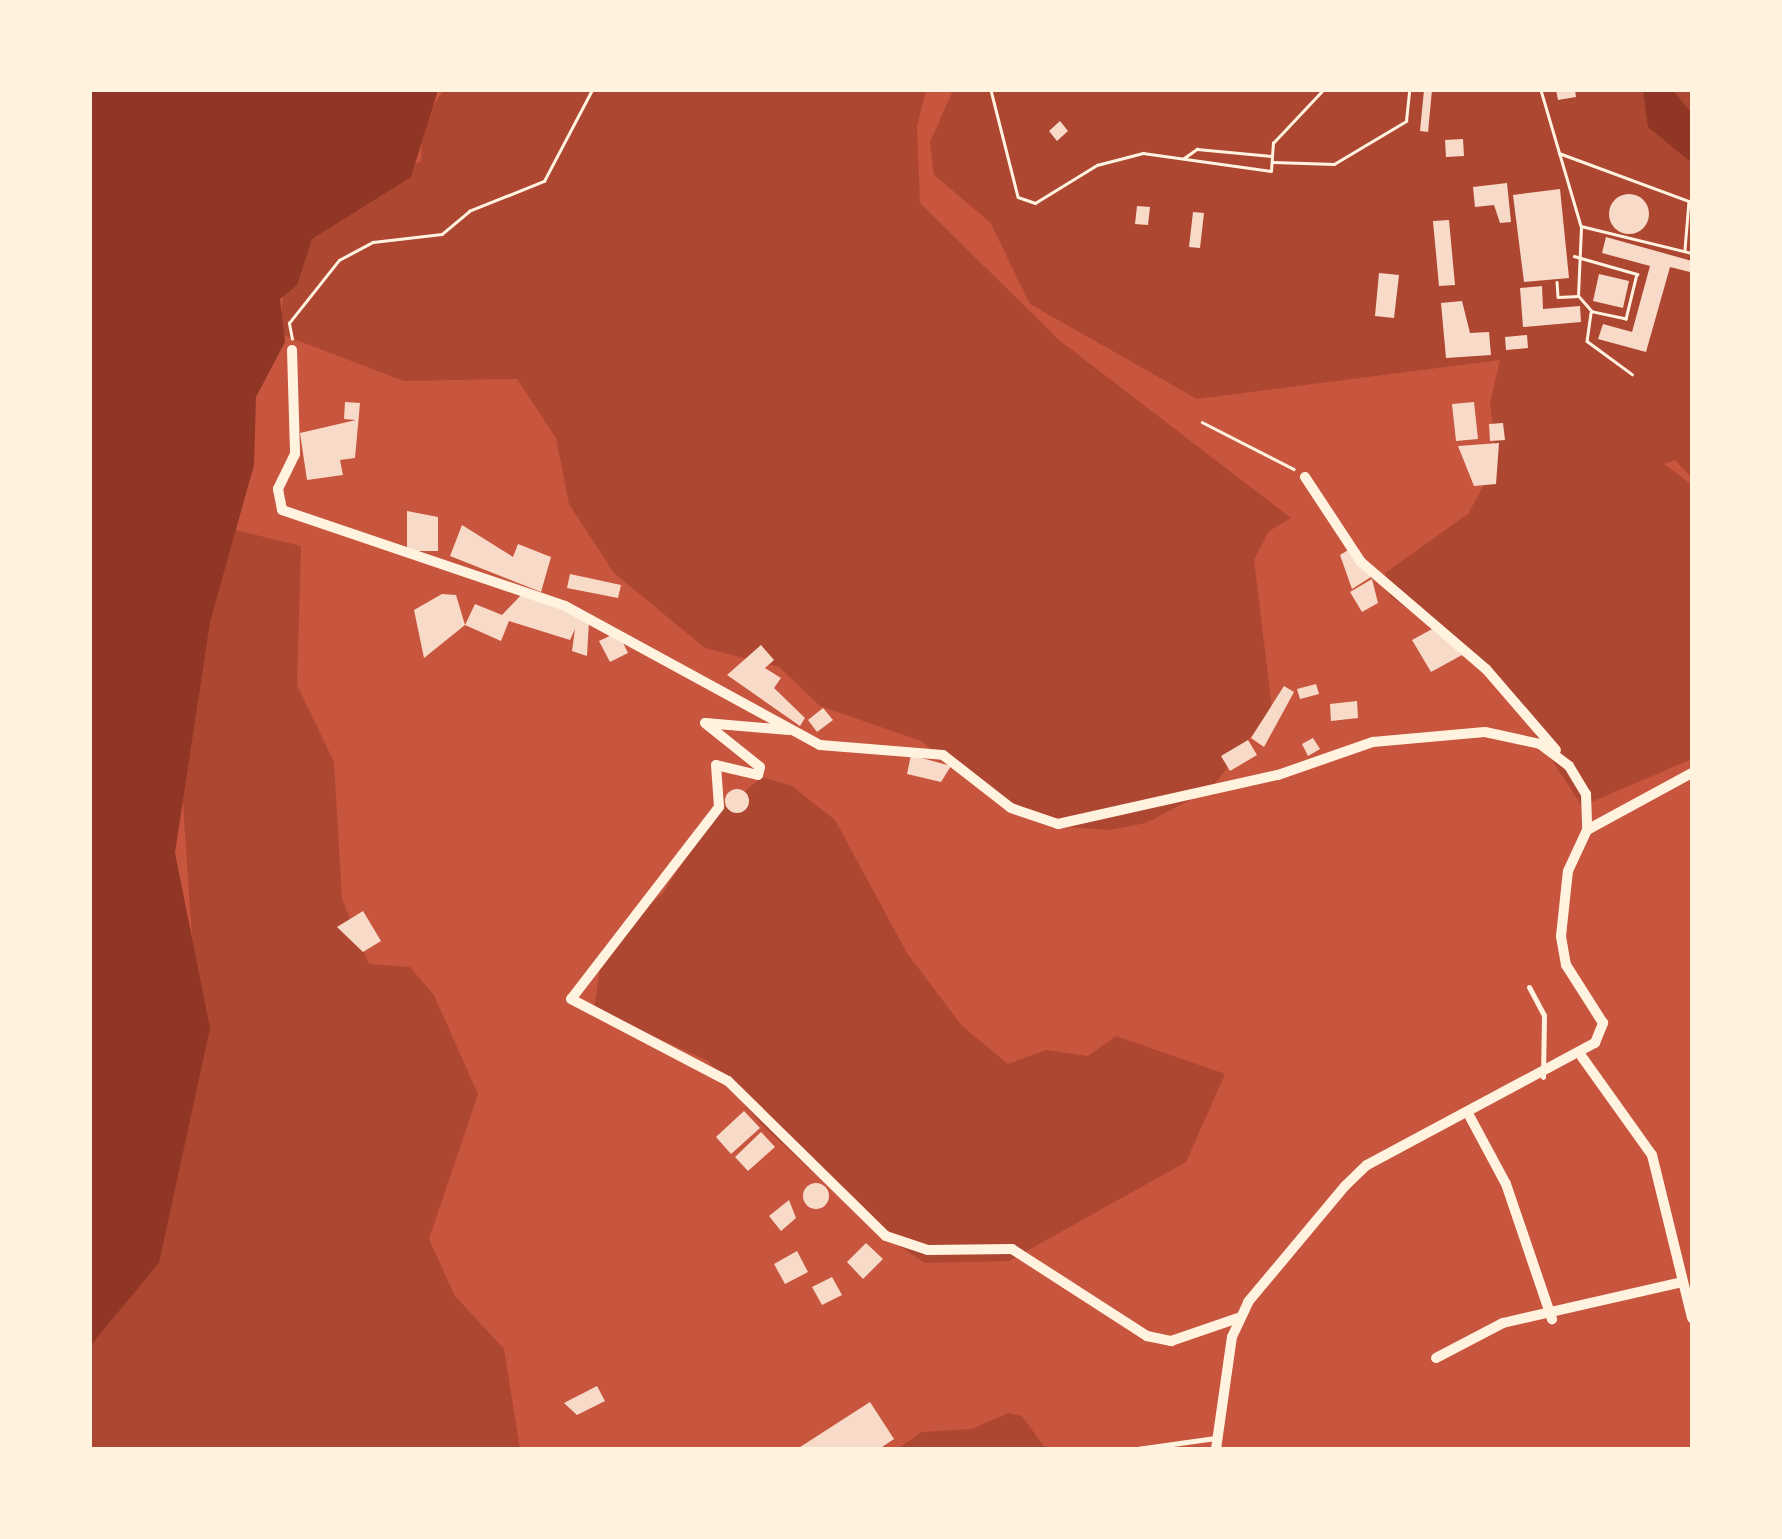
<!DOCTYPE html>
<style>
body{margin:0}
#map{position:relative;width:1782px;height:1539px;overflow:hidden;background:#c8553d;font-family:"Alegreya Sans",sans-serif}
div>[style]{position:absolute}
[style*='--x']{left:calc(var(--x)*1px);top:calc(var(--y)*1px);width:calc(var(--w)*1px);rotate:calc(var(--a)*1deg)}
.green>*{inset:0;background:#ae4732}
.water>*{inset:0;background:#8f3625}
.building>*{inset:0;background:#f7dbc8}
.round{border-radius:50%}
.path>*{height:2.5px;margin:-1.25px;padding:0 1.25px;transform-origin:1.25px;border-radius:1.25px;background:#fff3e0}
.service>*{height:5px;margin:-2.5px;padding:0 2.5px;transform-origin:2.5px;border-radius:2.5px;background:#fff3e0}
.minor>*{height:10px;margin:-5px;padding:0 5px;transform-origin:5px;border-radius:5px;background:#fff3e0}
span{translate:-50% -50%;white-space:nowrap;text-align:center;line-height:1.15;-webkit-text-stroke:9px #fff3e0;paint-order:stroke}
.frame{position:absolute;inset:0;border:92px solid #fff3e0;pointer-events:none}
</style>
<div id="map">
<div class="green">
<i style="clip-path:polygon(444px 90px,926px 90px,917px 127px,920px 203px,1059px 340px,1291px 518px,1269px 531px,1254px 560px,1272px 708px,1211px 789px,1146px 823px,1109px 830px,1044px 825px,1008px 811px,921px 741px,820px 706px,779px 667px,705px 648px,614px 573px,569px 504px,556px 438px,517px 379px,404px 381px,278px 333px,288px 266px,331px 214px,421px 161px,423px 120px)"></i>
<i style="clip-path:polygon(953px 90px,1692px 90px,1692px 478px,1675px 460px,1664px 464px,1692px 485px,1692px 759px,1582px 806px,1491px 668px,1390px 596px,1385px 573px,1468px 514px,1497px 461px,1490px 403px,1500px 360px,1197px 399px,1030px 304px,990px 222px,934px 175px,930px 142px)"></i>
<i style="clip-path:polygon(235px 530px,301px 546px,297px 685px,334px 762px,342px 899px,369px 964px,410px 967px,434px 995px,478px 1094px,429px 1239px,455px 1296px,504px 1349px,520px 1449px,90px 1449px,90px 1333px,161px 1154px,186px 1139px,200px 1058px,181px 773px,208px 616px)"></i>
<i style="clip-path:polygon(762px 777px,792px 786px,835px 820px,907px 953px,962px 1026px,1008px 1064px,1046px 1050px,1088px 1056px,1116px 1036px,1225px 1074px,1186px 1162px,1009px 1261px,925px 1263px,879px 1233px,761px 1124px,708px 1061px,594px 1009px,603px 948px,663px 893px,708px 822px)"></i>
<i style="clip-path:polygon(1008px 1413px,1022px 1416px,1046px 1449px,897px 1449px,922px 1432px,972px 1429px)"></i>
</div>
<div class="water">
<i style="clip-path:polygon(90px 90px,438px 90px,411px 177px,312px 239px,297px 285px,280px 299px,285px 342px,256px 397px,254px 465px,210px 622px,175px 853px,210px 1028px,159px 1263px,90px 1346px)"></i>
<i style="clip-path:polygon(1643px 90px,1673px 90px,1692px 114px,1692px 163px,1648px 127px)"></i>
</div>
<div class="building">
<i style="clip-path:polygon(1424px 90px,1432px 90px,1428px 132px,1420px 131px)"></i>
<i style="clip-path:polygon(1556px 90px,1575px 90px,1576px 97px,1558px 100px)"></i>
<i style="clip-path:polygon(1060px 121px,1068px 131px,1057px 141px,1049px 131px)"></i>
<i style="clip-path:polygon(1463px 139px,1464px 156px,1446px 157px,1445px 140px)"></i>
<i style="clip-path:polygon(1507px 183px,1511px 222px,1500px 223px,1494px 205px,1475px 207px,1473px 187px)"></i>
<i style="clip-path:polygon(1560px 189px,1569px 278px,1524px 282px,1513px 195px)"></i>
<i class="round" style="left:1609px;top:194px;width:40px;height:40px"></i>
<i style="clip-path:polygon(1137px 206px,1150px 207px,1148px 225px,1135px 224px)"></i>
<i style="clip-path:polygon(1193px 212px,1204px 213px,1200px 248px,1189px 247px)"></i>
<i style="clip-path:polygon(1449px 220px,1455px 285px,1439px 286px,1433px 221px)"></i>
<i style="clip-path:polygon(1606px 237px,1692px 261px,1690px 272px,1670px 267px,1646px 352px,1598px 339px,1603px 324px,1632px 332px,1650px 266px,1602px 253px)"></i>
<i style="clip-path:polygon(1379px 273px,1399px 275px,1394px 318px,1375px 316px)"></i>
<i style="clip-path:polygon(1599px 274px,1629px 281px,1623px 308px,1593px 301px)"></i>
<i style="clip-path:polygon(1542px 286px,1543px 309px,1580px 306px,1581px 322px,1523px 327px,1520px 288px)"></i>
<i style="clip-path:polygon(1462px 301px,1470px 333px,1489px 332px,1491px 355px,1446px 358px,1441px 303px)"></i>
<i style="clip-path:polygon(1527px 335px,1528px 348px,1506px 350px,1505px 337px)"></i>
<i style="clip-path:polygon(345px 402px,360px 403px,355px 458px,340px 460px,343px 475px,307px 480px,300px 433px,356px 420px,344px 419px)"></i>
<i style="clip-path:polygon(1474px 402px,1478px 439px,1456px 441px,1452px 404px)"></i>
<i style="clip-path:polygon(1503px 423px,1505px 440px,1490px 441px,1489px 424px)"></i>
<i style="clip-path:polygon(1499px 443px,1496px 484px,1474px 486px,1458px 446px)"></i>
<i style="clip-path:polygon(407px 511px,438px 517px,438px 551px,407px 551px)"></i>
<i style="clip-path:polygon(462px 525px,513px 557px,518px 544px,551px 557px,541px 592px,450px 556px)"></i>
<i style="clip-path:polygon(1353px 547px,1371px 577px,1352px 589px,1340px 555px)"></i>
<i style="clip-path:polygon(570px 574px,621px 585px,618px 598px,567px 588px)"></i>
<i style="clip-path:polygon(1372px 579px,1378px 603px,1362px 612px,1350px 592px)"></i>
<i style="clip-path:polygon(523px 593px,589px 621px,587px 656px,572px 651px,575px 629px,570px 640px,509px 621px,501px 641px,465px 625px,475px 604px,502px 615px)"></i>
<i style="clip-path:polygon(442px 594px,456px 595px,465px 625px,424px 658px,414px 610px)"></i>
<i style="clip-path:polygon(1434px 628px,1462px 655px,1431px 672px,1412px 640px)"></i>
<i style="clip-path:polygon(618px 632px,628px 653px,610px 662px,599px 641px)"></i>
<i style="clip-path:polygon(761px 645px,774px 660px,765px 668px,781px 678px,774px 688px,805px 718px,800px 726px,727px 675px)"></i>
<i style="clip-path:polygon(1316px 684px,1319px 694px,1300px 699px,1297px 689px)"></i>
<i style="clip-path:polygon(1284px 686px,1294px 692px,1264px 747px,1251px 738px)"></i>
<i style="clip-path:polygon(1357px 701px,1358px 718px,1331px 721px,1330px 704px)"></i>
<i style="clip-path:polygon(823px 708px,833px 720px,817px 732px,808px 720px)"></i>
<i style="clip-path:polygon(1313px 738px,1320px 749px,1308px 756px,1302px 744px)"></i>
<i style="clip-path:polygon(1248px 740px,1257px 755px,1230px 771px,1221px 756px)"></i>
<i style="clip-path:polygon(911px 755px,951px 766px,941px 782px,907px 774px)"></i>
<i class="round" style="left:725px;top:789px;width:24px;height:24px"></i>
<i style="clip-path:polygon(363px 911px,381px 941px,363px 952px,337px 927px)"></i>
<i style="clip-path:polygon(744px 1111px,760px 1128px,731px 1154px,716px 1137px)"></i>
<i style="clip-path:polygon(761px 1132px,775px 1147px,748px 1171px,735px 1157px)"></i>
<i class="round" style="left:803px;top:1183px;width:26px;height:26px"></i>
<i style="clip-path:polygon(789px 1200px,796px 1218px,781px 1231px,769px 1216px)"></i>
<i style="clip-path:polygon(866px 1243px,883px 1259px,863px 1279px,847px 1262px)"></i>
<i style="clip-path:polygon(797px 1251px,808px 1272px,785px 1284px,774px 1264px)"></i>
<i style="clip-path:polygon(832px 1277px,842px 1295px,822px 1305px,812px 1287px)"></i>
<i style="clip-path:polygon(597px 1386px,605px 1401px,577px 1415px,564px 1403px)"></i>
<i style="clip-path:polygon(870px 1402px,894px 1439px,879px 1449px,797px 1449px)"></i>
</div>
<div class="path">
<i style="--x:991;--y:90;--w:110;--a:75.8"></i>
<i style="--x:1018;--y:197;--w:18;--a:19"></i>
<i style="--x:1035;--y:203;--w:73;--a:-31.5"></i>
<i style="--x:1097;--y:165;--w:48;--a:-14.6"></i>
<i style="--x:1143;--y:153;--w:129;--a:8"></i>
<i style="--x:1271;--y:171;--w:28;--a:-86"></i>
<i style="--x:1273;--y:143;--w:73;--a:-46.7"></i>
<i style="--x:1541;--y:90;--w:142;--a:73.6"></i>
<i style="--x:1581;--y:226;--w:114;--a:13.7"></i>
<i style="--x:1559;--y:153;--w:139;--a:20.3"></i>
<i style="--x:1689;--y:201;--w:49;--a:94.7"></i>
<i style="--x:1184;--y:158;--w:16;--a:-35"></i>
<i style="--x:1197;--y:149;--w:75;--a:5.3"></i>
<i style="--x:1273;--y:162;--w:61;--a:1.9"></i>
<i style="--x:1334;--y:164;--w:84;--a:-30.8"></i>
<i style="--x:1406;--y:121;--w:31;--a:-84"></i>
<i style="--x:1574;--y:256;--w:66;--a:15.9"></i>
<i style="--x:1637;--y:274;--w:46;--a:103.7"></i>
<i style="--x:1626;--y:319;--w:35;--a:-168"></i>
<i style="--x:1592;--y:312;--w:21;--a:-131"></i>
<i style="--x:1557;--y:282;--w:15;--a:86"></i>
<i style="--x:1558;--y:297;--w:20;--a:-3"></i>
<i style="--x:1578;--y:296;--w:69;--a:-87.5"></i>
<i style="--x:1591;--y:313;--w:28;--a:98"></i>
<i style="--x:1587;--y:341;--w:56;--a:36.3"></i>
<i style="--x:292;--y:339;--w:16;--a:-101"></i>
<i style="--x:289;--y:323;--w:80;--a:-51.6"></i>
<i style="--x:339;--y:260;--w:38;--a:-28"></i>
<i style="--x:373;--y:242;--w:69;--a:-6.6"></i>
<i style="--x:442;--y:234;--w:35;--a:-40"></i>
<i style="--x:469;--y:211;--w:81;--a:-21.8"></i>
<i style="--x:544;--y:181;--w:103;--a:-62.2"></i>
<i style="--x:1202;--y:422;--w:103;--a:27.1"></i>
</div>
<div class="service">
<i style="--x:1529;--y:987;--w:32;--a:62"></i>
<i style="--x:1544;--y:1015;--w:62;--a:90.9"></i>
<i style="--x:1137;--y:1449;--w:79;--a:-8"></i>
</div>
<div class="minor">
<i style="--x:292;--y:350;--w:104;--a:88.3"></i>
<i style="--x:295;--y:454;--w:39;--a:116"></i>
<i style="--x:278;--y:489;--w:21;--a:79"></i>
<i style="--x:282;--y:510;--w:299;--a:18.7"></i>
<i style="--x:565;--y:606;--w:290;--a:28.6"></i>
<i style="--x:820;--y:745;--w:123;--a:4.6"></i>
<i style="--x:943;--y:755;--w:86;--a:37.9"></i>
<i style="--x:1011;--y:808;--w:50;--a:18.8"></i>
<i style="--x:1058;--y:824;--w:225;--a:-12.6"></i>
<i style="--x:1278;--y:775;--w:101;--a:-19.2"></i>
<i style="--x:1373;--y:742;--w:112;--a:-5.1"></i>
<i style="--x:1485;--y:732;--w:56;--a:12.3"></i>
<i style="--x:1540;--y:744;--w:36;--a:37"></i>
<i style="--x:1569;--y:766;--w:33;--a:59"></i>
<i style="--x:1586;--y:794;--w:36;--a:88"></i>
<i style="--x:1305;--y:477;--w:102;--a:56.6"></i>
<i style="--x:1361;--y:562;--w:165;--a:40.6"></i>
<i style="--x:1486;--y:669;--w:107;--a:49.2"></i>
<i style="--x:789;--y:730;--w:84;--a:-175.2"></i>
<i style="--x:705;--y:723;--w:70;--a:38.7"></i>
<i style="--x:760;--y:767;--w:8;--a:104"></i>
<i style="--x:758;--y:775;--w:43;--a:-166.6"></i>
<i style="--x:716;--y:765;--w:42;--a:85.9"></i>
<i style="--x:719;--y:807;--w:242;--a:127.6"></i>
<i style="--x:571;--y:999;--w:177;--a:27.6"></i>
<i style="--x:728;--y:1081;--w:221;--a:44.5"></i>
<i style="--x:886;--y:1236;--w:44;--a:18.4"></i>
<i style="--x:928;--y:1250;--w:84;--a:-0.7"></i>
<i style="--x:1012;--y:1249;--w:161;--a:32.8"></i>
<i style="--x:1147;--y:1336;--w:25;--a:12"></i>
<i style="--x:1171;--y:1341;--w:74;--a:-18.9"></i>
<i style="--x:1582;--y:1057;--w:120;--a:54.5"></i>
<i style="--x:1652;--y:1155;--w:168;--a:76.2"></i>
<i style="--x:1470;--y:1117;--w:76;--a:61.8"></i>
<i style="--x:1506;--y:1184;--w:143;--a:71.2"></i>
<i style="--x:1436;--y:1358;--w:76;--a:-27.6"></i>
<i style="--x:1503;--y:1323;--w:179;--a:-12.9"></i>
<i style="--x:1216;--y:1449;--w:113;--a:-81.9"></i>
<i style="--x:1232;--y:1337;--w:38;--a:-65"></i>
<i style="--x:1248;--y:1302;--w:151;--a:-50.1"></i>
<i style="--x:1345;--y:1186;--w:30;--a:-44"></i>
<i style="--x:1367;--y:1165;--w:259;--a:-28.2"></i>
<i style="--x:1595;--y:1043;--w:22;--a:-68"></i>
<i style="--x:1603;--y:1023;--w:69;--a:-122.5"></i>
<i style="--x:1566;--y:965;--w:29;--a:-100"></i>
<i style="--x:1561;--y:936;--w:65;--a:-83.9"></i>
<i style="--x:1568;--y:871;--w:45;--a:-65.1"></i>
<i style="--x:1587;--y:830;--w:119;--a:-28.5"></i>
</div>
<div class="frame"></div>
</div>
